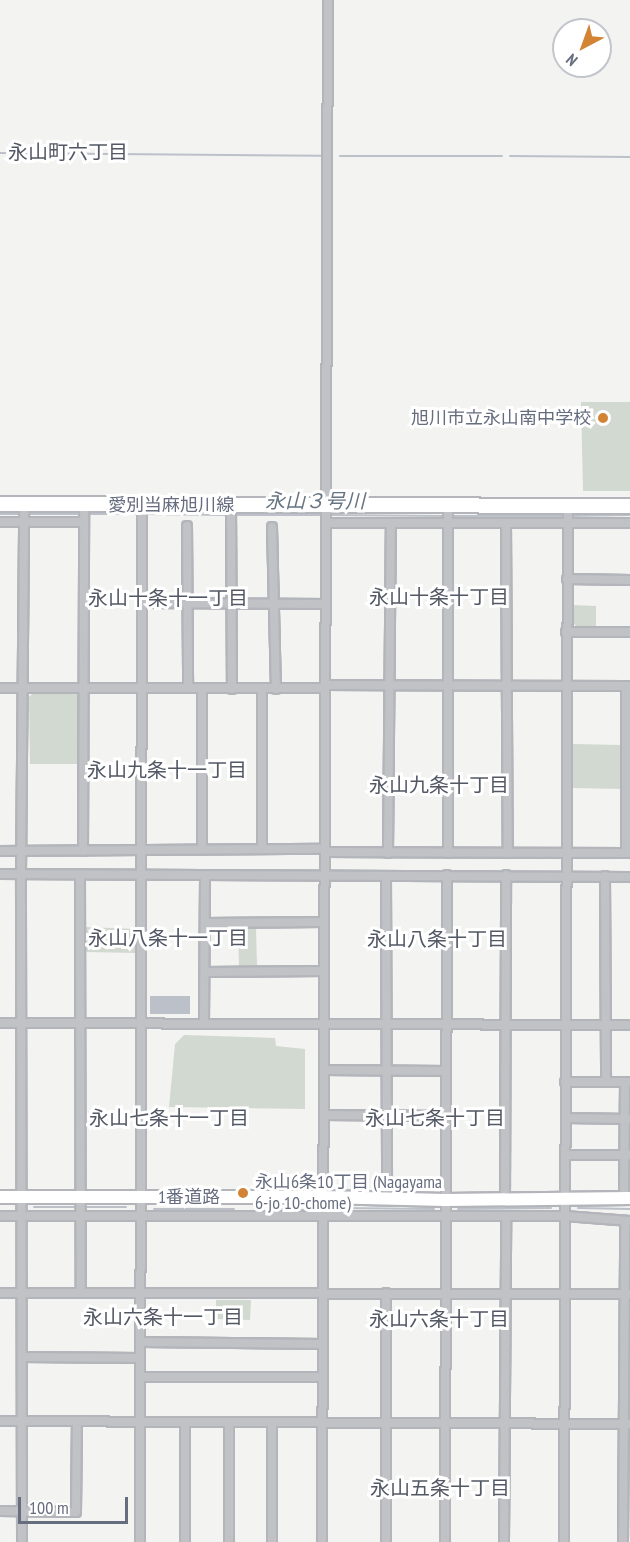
<!DOCTYPE html>
<meta charset="utf-8">
<style>
body{margin:0}
#map{position:relative;width:630px;height:1542px;overflow:hidden;background:#f3f4f1;font-family:"PT Sans Narrow","Noto Sans JP",sans-serif}
div>[style]{position:absolute}
[style*='--x']{left:calc(var(--x)*1px);top:calc(var(--y)*1px);width:calc(var(--w)*1px);rotate:calc(var(--a)*1deg)}
.green>*{inset:0;background:#d2d9d1}
.water>*{inset:0;background:#bcc1c9}
.stream>*{height:2px;margin:-1px;padding:0 1px;transform-origin:1px;border-radius:1px;background:#bcc1c9}
.roads{filter:drop-shadow(2px 0 #b3b5bb) drop-shadow(-2px 0 #b3b5bb) drop-shadow(0 2px #b3b5bb) drop-shadow(0 -2px #b3b5bb)}
.street>*{height:8px;margin:-4px;padding:0 4px;transform-origin:4px;border-radius:4px;background:#c0c2c6}
.secondary>*{height:12px;margin:-6px;padding:0 6px;transform-origin:6px;border-radius:6px;background:#fff}
.primary>*{height:14px;margin:-7px;padding:0 7px;transform-origin:7px;border-radius:7px;background:#fff}
.dots>*{width:16px;height:16px;translate:-50% -50%;box-sizing:border-box;border:3px solid #fff;border-radius:50%}
span{translate:-50% -50%;white-space:nowrap;text-align:center;line-height:1.15;-webkit-text-stroke:6px #fff;paint-order:stroke}
.poi-label{font-size:18px;color:#666d7f}
.right{translate:-100% -50%;text-align:right}
.left{translate:0 -50%;text-align:left}
.street-label{font-size:18px;color:#666d7f}
.neighbourhood-label{font-size:20px;color:#535865}
.water-label{font-size:20px;color:#677483;font-style:italic}
.north{position:absolute;left:552px;top:18px;width:60px;height:60px;box-sizing:border-box;background:#fff;border:2px solid #c2c5cc;border-radius:50%;rotate:221deg;font-size:16px;font-weight:700;line-height:24px;text-align:center;color:#666d7f}
.north::after{content:'';display:block;margin:auto;width:21px;height:27px;background:#d28334;clip-path:polygon(50% 0,100% 100%,50% 72%,0 100%)}
.scale{position:absolute;left:18px;top:1497px;width:110px;height:27px;box-sizing:border-box;border:3px solid #666d7f;border-top:0;padding-left:8px;font-size:18px;line-height:21px;white-space:nowrap;color:#666d7f;-webkit-text-stroke:4px #fff;paint-order:stroke}
</style>
<div id="map">
<div class="green">
<i style="clip-path:polygon(581px 402px,630px 402px,630px 491px,583px 491px)"></i>
<i style="clip-path:polygon(573px 605px,596px 606px,596px 627px,577px 627px,573px 623px)"></i>
<i style="clip-path:polygon(34px 692px,75px 692px,79px 697px,79px 764px,30px 764px,29px 697px)"></i>
<i style="clip-path:polygon(573px 744px,622px 745px,621px 789px,572px 788px)"></i>
<i style="clip-path:polygon(85px 927px,137px 929px,136px 953px,85px 952px)"></i>
<i style="clip-path:polygon(238px 927px,256px 927px,257px 966px,239px 967px)"></i>
<i style="clip-path:polygon(184px 1035px,275px 1038px,276px 1046px,305px 1049px,305px 1109px,169px 1107px,175px 1044px)"></i>
<i style="clip-path:polygon(216px 1300px,251px 1300px,250px 1320px,216px 1319px)"></i>
</div>
<div class="water">
<i style="clip-path:polygon(150px 996px,190px 996px,190px 1014px,150px 1014px)"></i>
</div>
<div class="stream">
<i style="--x:0;--y:153;--w:321;--a:0.5"></i>
<i style="--x:340;--y:156;--w:162;--a:0"></i>
<i style="--x:510;--y:156;--w:120;--a:0.5"></i>
<i style="--x:0;--y:514;--w:21;--a:0"></i>
<i style="--x:27;--y:514;--w:54;--a:0"></i>
<i style="--x:87;--y:514;--w:51;--a:0"></i>
<i style="--x:144;--y:514;--w:84;--a:0.7"></i>
<i style="--x:234;--y:515;--w:90;--a:0"></i>
<i style="--x:330;--y:515;--w:114;--a:0.5"></i>
<i style="--x:450;--y:516;--w:114;--a:0"></i>
<i style="--x:570;--y:516;--w:60;--a:-1"></i>
<i style="--x:34;--y:1207;--w:45;--a:0"></i>
<i style="--x:85;--y:1207;--w:41;--a:0"></i>
<i style="--x:337;--y:1208;--w:97;--a:0.6"></i>
<i style="--x:578;--y:1208;--w:52;--a:1.1"></i>
<i style="--x:154;--y:1209;--w:80;--a:0"></i>
<i style="--x:278;--y:1209;--w:28;--a:2"></i>
<i style="--x:458;--y:1209;--w:93;--a:-0.6"></i>
</div>
<div class="roads">
<div class="street">
<i style="--x:231;--y:505;--w:184;--a:89.7"></i>
<i style="--x:448;--y:505;--w:348;--a:90"></i>
<i style="--x:0;--y:522;--w:84;--a:0"></i>
<i style="--x:326;--y:523;--w:304;--a:0"></i>
<i style="--x:506;--y:524;--w:329;--a:89.7"></i>
<i style="--x:187;--y:526;--w:162;--a:89.6"></i>
<i style="--x:272;--y:527;--w:162;--a:88.6"></i>
<i style="--x:567;--y:579;--w:63;--a:0.9"></i>
<i style="--x:143;--y:603;--w:182;--a:0.3"></i>
<i style="--x:566;--y:632;--w:64;--a:0"></i>
<i style="--x:325;--y:685;--w:305;--a:0.2"></i>
<i style="--x:0;--y:688;--w:325;--a:0"></i>
<i style="--x:202;--y:688;--w:160;--a:90"></i>
<i style="--x:262;--y:848;--w:159;--a:-90"></i>
<i style="--x:0;--y:851;--w:325;--a:-0.4"></i>
<i style="--x:83;--y:851;--w:347;--a:-89.8"></i>
<i style="--x:325;--y:852;--w:305;--a:0.2"></i>
<i style="--x:388;--y:853;--w:330;--a:-89.5"></i>
<i style="--x:626;--y:853;--w:167;--a:-90"></i>
<i style="--x:0;--y:874;--w:630;--a:0.27"></i>
<i style="--x:80;--y:874;--w:419;--a:89.9"></i>
<i style="--x:386;--y:876;--w:322;--a:89.8"></i>
<i style="--x:605;--y:876;--w:206;--a:89.7"></i>
<i style="--x:205;--y:923;--w:119;--a:-0.5"></i>
<i style="--x:205;--y:972;--w:119;--a:-0.5"></i>
<i style="--x:0;--y:1023;--w:630;--a:0.18"></i>
<i style="--x:204;--y:1023;--w:148;--a:-89.6"></i>
<i style="--x:324;--y:1070;--w:122;--a:0.5"></i>
<i style="--x:565;--y:1082;--w:65;--a:0"></i>
<i style="--x:324;--y:1115;--w:122;--a:0.5"></i>
<i style="--x:566;--y:1118;--w:64;--a:0.9"></i>
<i style="--x:565;--y:1155;--w:65;--a:0"></i>
<i style="--x:624;--y:1198;--w:116;--a:-89.5"></i>
<i style="--x:505;--y:1200;--w:325;--a:-89.8"></i>
<i style="--x:0;--y:1216;--w:565;--a:0"></i>
<i style="--x:565;--y:1216;--w:65;--a:4.4"></i>
<i style="--x:0;--y:1293;--w:630;--a:0.09"></i>
<i style="--x:386;--y:1293;--w:249;--a:90"></i>
<i style="--x:141;--y:1342;--w:182;--a:0.6"></i>
<i style="--x:22;--y:1357;--w:118;--a:0.5"></i>
<i style="--x:141;--y:1377;--w:181;--a:0"></i>
<i style="--x:0;--y:1421;--w:630;--a:0.27"></i>
<i style="--x:272;--y:1423;--w:119;--a:90"></i>
<i style="--x:0;--y:1511;--w:76;--a:0.8"></i>
<i style="--x:76;--y:1512;--w:89;--a:-89.4"></i>
<i style="--x:22;--y:1542;--w:668;--a:-90.09"></i>
<i style="--x:21;--y:874;--w:369;--a:-89.5"></i>
<i style="--x:140;--y:1542;--w:1037;--a:-89.89"></i>
<i style="--x:185;--y:1542;--w:119;--a:-90"></i>
<i style="--x:229;--y:1542;--w:119;--a:-90"></i>
<i style="--x:322;--y:1542;--w:1542;--a:-89.78"></i>
<i style="--x:445;--y:1542;--w:667;--a:-89.83"></i>
<i style="--x:504;--y:1542;--w:326;--a:-89.6"></i>
<i style="--x:564;--y:1542;--w:1036;--a:-89.78"></i>
<i style="--x:623;--y:1542;--w:321;--a:-89.6"></i>
</div>
<div class="secondary">
<i style="--x:0;--y:1197;--w:323;--a:0"></i>
<i style="--x:323;--y:1197;--w:122;--a:1.4"></i>
<i style="--x:445;--y:1200;--w:185;--a:-0.6"></i>
</div>
<div class="primary">
<i style="--x:0;--y:504;--w:630;--a:0.18"></i>
</div>
</div>
<div class="dots">
<i style="left:603px;top:418px;background:#d28334"></i>
<i style="left:243px;top:1193px;background:#d28334"></i>
</div>
<div class="poi-label">
<span class="right" style="left:591px;top:418px">旭川市立永山南中学校</span>
<span class="left" style="left:255px;top:1193px">永山6条10丁目 (Nagayama<br>6-jo 10-chome)</span>
</div>
<div class="street-label">
<span style="left:171px;top:505px">愛別当麻旭川線</span>
<span style="left:189px;top:1197px">1番道路</span>
</div>
<div class="neighbourhood-label">
<span style="left:68px;top:152px">永山町六丁目</span>
<span style="left:439px;top:597px">永山十条十丁目</span>
<span style="left:168px;top:598px">永山十条十一丁目</span>
<span style="left:167px;top:770px">永山九条十一丁目</span>
<span style="left:439px;top:785px">永山九条十丁目</span>
<span style="left:168px;top:938px">永山八条十一丁目</span>
<span style="left:437px;top:939px">永山八条十丁目</span>
<span style="left:169px;top:1118px">永山七条十一丁目</span>
<span style="left:435px;top:1118px">永山七条十丁目</span>
<span style="left:163px;top:1317px">永山六条十一丁目</span>
<span style="left:439px;top:1319px">永山六条十丁目</span>
<span style="left:440px;top:1488px">永山五条十丁目</span>
</div>
<div class="water-label">
<span style="left:315px;top:501px">永山３号川</span>
</div>
<div class="north">N</div>
<div class="scale">100 m</div>
</div>
